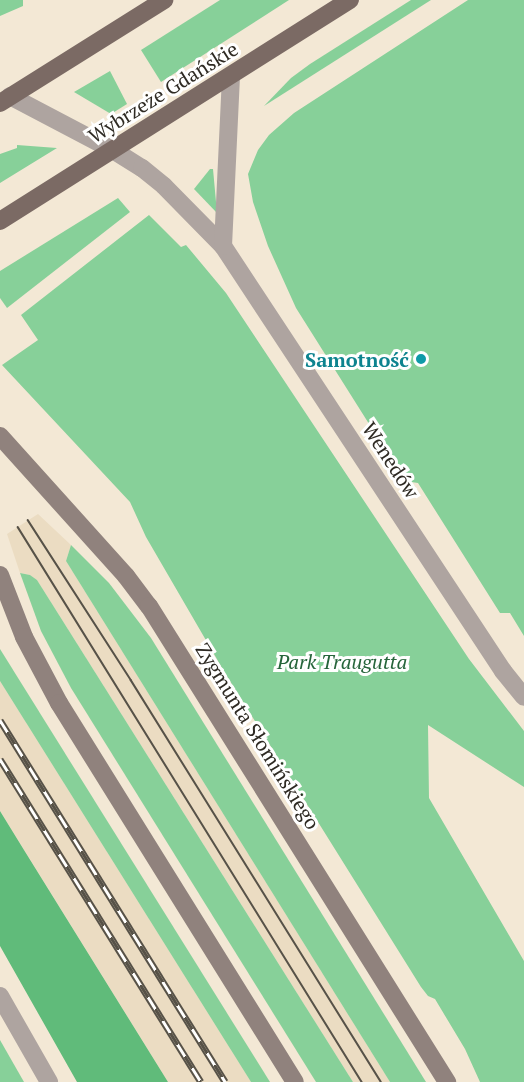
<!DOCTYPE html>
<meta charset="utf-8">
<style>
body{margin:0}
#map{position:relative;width:524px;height:1082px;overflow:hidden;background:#f3e8d5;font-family:"PT Serif",serif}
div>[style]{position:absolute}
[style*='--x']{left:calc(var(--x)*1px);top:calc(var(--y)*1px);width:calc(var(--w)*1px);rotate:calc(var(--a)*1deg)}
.built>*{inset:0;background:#ebdcc2}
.green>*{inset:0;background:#87d099}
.forest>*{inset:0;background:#60bb7a}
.street>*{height:18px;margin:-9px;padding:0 9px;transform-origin:9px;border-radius:9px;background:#aea4a0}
.secondary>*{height:18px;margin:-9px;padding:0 9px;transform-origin:9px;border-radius:9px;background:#90827d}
.primary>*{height:18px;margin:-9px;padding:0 9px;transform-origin:9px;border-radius:9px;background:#7b6a64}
.tram>*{height:1.5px;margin:-0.75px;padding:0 0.75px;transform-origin:0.75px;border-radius:0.75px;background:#575248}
.rail>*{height:7px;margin-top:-3.5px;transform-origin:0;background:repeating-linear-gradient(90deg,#fff 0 14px,#575248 0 28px);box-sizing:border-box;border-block:2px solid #575248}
.dots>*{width:16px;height:16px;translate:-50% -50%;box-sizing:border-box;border:3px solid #fff;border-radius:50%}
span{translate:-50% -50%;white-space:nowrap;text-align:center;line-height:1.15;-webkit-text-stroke:6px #fff;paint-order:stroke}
.street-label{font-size:20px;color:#2e2a23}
.culture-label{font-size:20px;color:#0d838f;font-weight:700}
.right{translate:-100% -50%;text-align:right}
.park-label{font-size:20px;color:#26653b;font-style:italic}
</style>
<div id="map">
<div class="built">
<i style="clip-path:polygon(38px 514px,71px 545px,66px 561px,390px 1082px,353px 1082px,37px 580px,30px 575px,20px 573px,7px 534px)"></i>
<i style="clip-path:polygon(0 681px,251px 1082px,168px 1082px,0 811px)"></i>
</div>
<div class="green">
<i style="clip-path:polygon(0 0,23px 0,23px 6px,0 16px)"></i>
<i style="clip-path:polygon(220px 0,289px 0,161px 82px,141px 50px)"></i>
<i style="clip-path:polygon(411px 0,431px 0,264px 106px,291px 78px,310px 64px)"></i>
<i style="clip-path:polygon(468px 0,524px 0,524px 636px,510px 613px,500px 613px,418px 483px,405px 481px,296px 308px,268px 246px,253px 202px,248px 174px,258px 150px,269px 135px,294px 113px)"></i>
<i style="clip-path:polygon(110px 71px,127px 104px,111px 114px,74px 92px)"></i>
<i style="clip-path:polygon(17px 145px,57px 148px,0 183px,0 154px,17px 148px)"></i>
<i style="clip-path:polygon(210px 169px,213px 169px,217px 213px,194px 189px)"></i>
<i style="clip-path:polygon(118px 198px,130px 212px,7px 308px,0 298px,0 271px)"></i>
<i style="clip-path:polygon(149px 215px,181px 247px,186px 245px,226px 293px,469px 659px,524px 731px,524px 787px,428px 725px,429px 798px,524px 961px,524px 1082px,480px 1082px,465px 1049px,435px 999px,428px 996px,421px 987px,225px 673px,146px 537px,130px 502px,2px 365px,38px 340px,21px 315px)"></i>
<i style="clip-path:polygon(71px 545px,109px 583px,151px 638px,426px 1082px,390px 1082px,66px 561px)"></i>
<i style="clip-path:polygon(20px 573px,30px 575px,37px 580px,353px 1082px,316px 1082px,71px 688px,41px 631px)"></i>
<i style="clip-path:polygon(0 649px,270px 1082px,251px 1082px,0 681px)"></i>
<i style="clip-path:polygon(0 1040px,24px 1082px,0 1082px)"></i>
</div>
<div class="forest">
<i style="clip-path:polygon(0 811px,24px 850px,168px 1082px,77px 1082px,0 946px)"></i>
</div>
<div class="street">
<i style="--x:10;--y:96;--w:116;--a:27.7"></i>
<i style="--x:113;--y:150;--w:34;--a:32"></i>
<i style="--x:142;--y:168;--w:28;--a:39"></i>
<i style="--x:164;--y:186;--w:84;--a:45.5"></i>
<i style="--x:223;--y:246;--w:509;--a:56.62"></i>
<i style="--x:503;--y:671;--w:33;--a:51"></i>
<i style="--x:223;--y:246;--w:170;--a:-87.3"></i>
<i style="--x:0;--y:996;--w:99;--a:60.3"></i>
</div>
<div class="secondary">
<i style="--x:0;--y:436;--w:188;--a:48"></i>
<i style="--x:126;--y:576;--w:38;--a:53"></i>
<i style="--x:149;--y:606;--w:562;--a:57.95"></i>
<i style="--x:0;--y:575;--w:66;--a:68.8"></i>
<i style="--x:24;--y:637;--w:75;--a:62.1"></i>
<i style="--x:59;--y:703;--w:446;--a:58.1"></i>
</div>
<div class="primary">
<i style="--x:0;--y:103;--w:194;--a:-32.1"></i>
<i style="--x:0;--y:221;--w:414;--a:-32.3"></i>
</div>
<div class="tram">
<i style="--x:28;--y:520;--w:190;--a:57.2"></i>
<i style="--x:131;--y:680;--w:473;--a:58.1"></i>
<i style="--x:18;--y:527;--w:653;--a:58.21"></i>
</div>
<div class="rail">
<i style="--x:0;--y:720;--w:426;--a:58.1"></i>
<i style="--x:0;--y:759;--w:380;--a:58.1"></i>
</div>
<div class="dots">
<i style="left:421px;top:359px;background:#0f9aa8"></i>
</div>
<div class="street-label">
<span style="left:163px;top:92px;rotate:-32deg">Wybrzeże Gdańskie</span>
<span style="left:391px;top:460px;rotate:57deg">Wenedów</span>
<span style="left:258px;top:736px;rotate:58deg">Zygmunta Słomińskiego</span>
</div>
<div class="culture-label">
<span class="right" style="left:409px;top:359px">Samotność</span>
</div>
<div class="park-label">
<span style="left:342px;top:661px">Park Traugutta</span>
</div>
</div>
